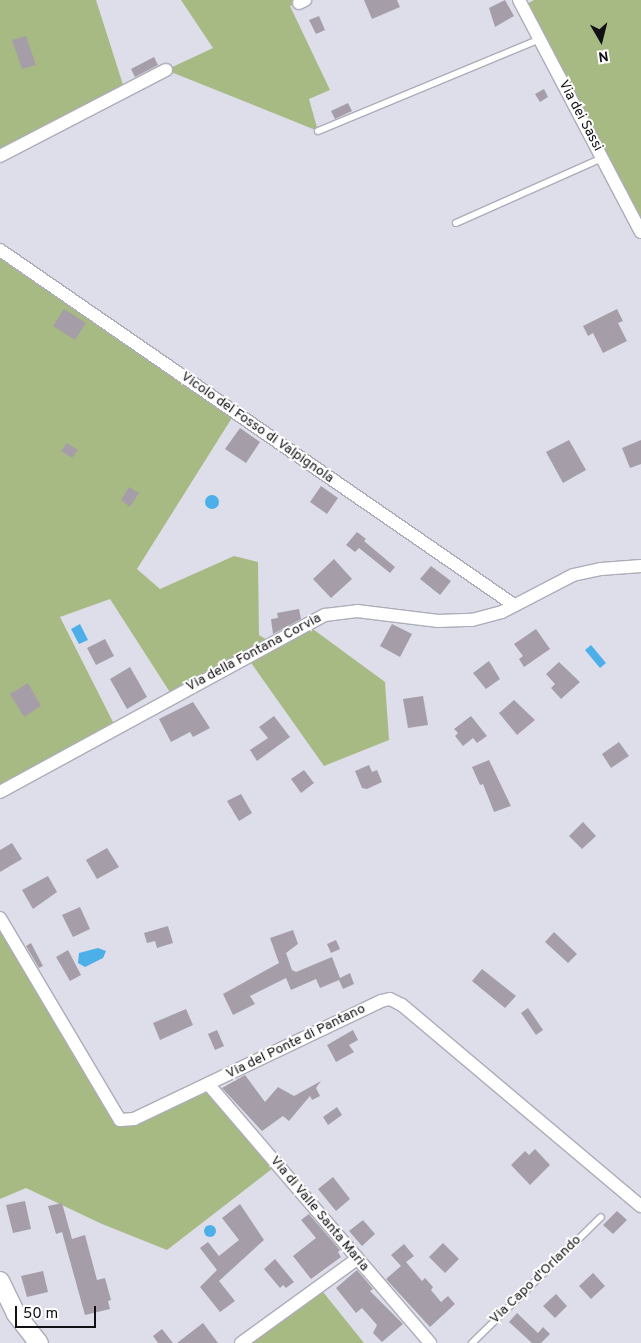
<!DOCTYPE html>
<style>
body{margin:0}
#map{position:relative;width:641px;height:1343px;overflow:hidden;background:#dddeea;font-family:Overpass,sans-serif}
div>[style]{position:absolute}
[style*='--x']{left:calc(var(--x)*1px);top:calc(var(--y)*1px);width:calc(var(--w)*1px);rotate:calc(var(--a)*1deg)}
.green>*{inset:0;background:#a8ba83}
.water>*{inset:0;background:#4dafe7}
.round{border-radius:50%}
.building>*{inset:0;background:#a59ea8}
.roads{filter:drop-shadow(1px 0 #acadb9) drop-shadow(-1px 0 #acadb9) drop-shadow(0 1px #acadb9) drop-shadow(0 -1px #acadb9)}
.lane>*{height:6px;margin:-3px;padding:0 3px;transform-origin:3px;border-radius:3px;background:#fff}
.street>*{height:12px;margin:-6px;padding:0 6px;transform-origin:6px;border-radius:6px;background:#fff}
.secondary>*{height:18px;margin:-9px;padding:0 9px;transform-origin:9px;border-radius:9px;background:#fff}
span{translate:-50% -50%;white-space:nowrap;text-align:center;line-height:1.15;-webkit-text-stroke:4px #fff;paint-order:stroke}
.street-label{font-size:14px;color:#111115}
.north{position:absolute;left:576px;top:15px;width:50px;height:50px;-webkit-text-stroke:4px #fff;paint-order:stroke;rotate:172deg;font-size:14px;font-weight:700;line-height:20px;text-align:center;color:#111115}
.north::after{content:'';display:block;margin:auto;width:18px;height:22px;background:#111115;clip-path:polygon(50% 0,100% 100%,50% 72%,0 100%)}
.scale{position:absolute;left:15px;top:1306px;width:81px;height:22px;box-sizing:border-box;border:2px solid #111115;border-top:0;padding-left:6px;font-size:15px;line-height:18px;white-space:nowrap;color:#111115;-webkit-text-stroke:4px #fff;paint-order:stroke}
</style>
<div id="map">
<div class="green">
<i style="clip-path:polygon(0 0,96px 0,125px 91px,0 156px)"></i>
<i style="clip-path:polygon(181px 0,305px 0,290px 6px,330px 90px,309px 99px,318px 131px,166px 70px,213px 48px)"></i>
<i style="clip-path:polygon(534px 0,641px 0,641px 232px,523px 6px)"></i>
<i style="clip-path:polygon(0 250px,235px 413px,137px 569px,160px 589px,234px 556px,258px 562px,259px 635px,272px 643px,306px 624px,385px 682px,389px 740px,324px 766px,247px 657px,173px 697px,110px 599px,60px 617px,117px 730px,0 792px)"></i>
<i style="clip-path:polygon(0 918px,120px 1120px,209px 1085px,277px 1165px,167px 1250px,102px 1224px,26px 1188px,0 1199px)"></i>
<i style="clip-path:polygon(319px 1287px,364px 1343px,241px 1343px)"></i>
</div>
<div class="water">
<i class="round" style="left:205px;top:495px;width:14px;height:14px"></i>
<i style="clip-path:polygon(80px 624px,88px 640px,79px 644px,71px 629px)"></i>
<i style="clip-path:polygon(591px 645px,606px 663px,600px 668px,585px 650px)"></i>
<i style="clip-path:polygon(98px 948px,106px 951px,103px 958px,85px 967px,78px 963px,79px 953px)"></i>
<i class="round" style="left:204px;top:1225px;width:12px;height:12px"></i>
</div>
<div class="building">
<i style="clip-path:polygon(364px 0,397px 0,400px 7px,372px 19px)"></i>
<i style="clip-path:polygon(505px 0,514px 16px,495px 27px,489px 8px)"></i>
<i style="clip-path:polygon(319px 16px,325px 30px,316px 34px,309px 20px)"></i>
<i style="clip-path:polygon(26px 36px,36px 65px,22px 69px,12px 40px)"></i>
<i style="clip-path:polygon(154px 57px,158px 65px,135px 77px,131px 69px)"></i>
<i style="clip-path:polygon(544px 89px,548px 97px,540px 102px,535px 94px)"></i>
<i style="clip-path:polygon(348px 103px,352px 111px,335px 119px,331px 111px)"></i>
<i style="clip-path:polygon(64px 309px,86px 323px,75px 340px,53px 326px)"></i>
<i style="clip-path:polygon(617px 309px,623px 321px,618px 323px,627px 341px,603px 353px,593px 333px,588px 336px,583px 326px)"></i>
<i style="clip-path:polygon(240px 428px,260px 442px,246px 463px,225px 449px)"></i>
<i style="clip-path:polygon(569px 440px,586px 470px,563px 483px,546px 452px)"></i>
<i style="clip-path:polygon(641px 440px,641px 464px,630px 468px,622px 448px)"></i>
<i style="clip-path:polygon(67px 443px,78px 450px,72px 458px,61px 451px)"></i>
<i style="clip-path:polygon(321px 486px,338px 498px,327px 514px,310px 502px)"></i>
<i style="clip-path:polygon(129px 487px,139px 493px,130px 507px,121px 500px)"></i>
<i style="clip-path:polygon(357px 532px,366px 539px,364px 541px,395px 567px,390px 573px,359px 548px,355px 552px,346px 545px)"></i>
<i style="clip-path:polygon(334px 559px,352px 579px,331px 598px,313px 579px)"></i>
<i style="clip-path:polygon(431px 566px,451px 581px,440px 595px,420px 579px)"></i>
<i style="clip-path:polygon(299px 609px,301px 619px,273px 634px,271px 619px,278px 618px,277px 613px)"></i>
<i style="clip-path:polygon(392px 624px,412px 634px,400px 657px,380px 646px)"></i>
<i style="clip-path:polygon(536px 629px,550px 649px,524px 667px,519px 659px,523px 656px,514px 644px)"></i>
<i style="clip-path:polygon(105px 639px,114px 656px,96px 665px,87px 648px)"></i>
<i style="clip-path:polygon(489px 661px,500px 679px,486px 689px,473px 673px)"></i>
<i style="clip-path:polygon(559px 662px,580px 682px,561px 699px,551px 688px,555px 684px,546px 674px)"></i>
<i style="clip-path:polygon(130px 667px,147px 697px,127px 709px,110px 679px)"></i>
<i style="clip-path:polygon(28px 683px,41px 706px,24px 717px,10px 694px)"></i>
<i style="clip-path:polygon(423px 696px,428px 725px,408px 728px,403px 699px)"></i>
<i style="clip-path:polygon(514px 700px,535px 720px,517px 735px,499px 713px)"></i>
<i style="clip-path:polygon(193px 702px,210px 728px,193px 737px,190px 732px,171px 742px,159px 719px)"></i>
<i style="clip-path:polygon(274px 716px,290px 737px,257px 761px,250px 750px,268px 738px,259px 727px)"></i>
<i style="clip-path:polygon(471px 716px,487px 736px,477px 743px,473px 738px,463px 746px,455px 736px,458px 733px,454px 729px)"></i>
<i style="clip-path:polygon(619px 742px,629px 756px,611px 768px,602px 754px)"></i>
<i style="clip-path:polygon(489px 760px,511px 806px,494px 812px,483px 784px,480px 785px,472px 767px)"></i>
<i style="clip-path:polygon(369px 765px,372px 772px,377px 770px,382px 782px,367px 789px,362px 788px,355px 771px)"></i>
<i style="clip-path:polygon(304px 770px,314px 783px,301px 793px,291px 779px)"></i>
<i style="clip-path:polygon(241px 794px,252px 813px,239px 821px,227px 801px)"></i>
<i style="clip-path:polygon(583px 822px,596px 836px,582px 849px,569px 836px)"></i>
<i style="clip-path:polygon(12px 843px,22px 859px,0 872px,0 850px)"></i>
<i style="clip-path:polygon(107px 848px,119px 867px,97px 879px,86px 860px)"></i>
<i style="clip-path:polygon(48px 876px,57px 892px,33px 909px,22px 890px)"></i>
<i style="clip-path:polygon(80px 907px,90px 929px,73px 937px,62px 915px)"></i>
<i style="clip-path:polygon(168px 926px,173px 943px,157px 948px,155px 941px,147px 943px,144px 933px)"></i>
<i style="clip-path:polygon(293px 930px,298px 944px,286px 953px,292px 970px,296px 972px,332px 957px,340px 978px,350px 973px,354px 984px,343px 989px,339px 980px,320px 988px,316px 979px,291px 990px,286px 978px,250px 996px,255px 1004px,233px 1015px,223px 994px,279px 963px,270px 938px)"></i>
<i style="clip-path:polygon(554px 932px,577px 954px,568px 963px,545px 942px)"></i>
<i style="clip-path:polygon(336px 940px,340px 949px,331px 953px,327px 944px)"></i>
<i style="clip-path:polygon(31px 943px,43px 966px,39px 968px,26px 946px)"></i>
<i style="clip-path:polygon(68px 950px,81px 975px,70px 981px,56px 957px)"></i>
<i style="clip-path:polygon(482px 969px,516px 996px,505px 1008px,472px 981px)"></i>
<i style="clip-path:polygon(528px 1008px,543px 1030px,536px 1035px,521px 1013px)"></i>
<i style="clip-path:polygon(186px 1009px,193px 1025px,160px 1040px,153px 1023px)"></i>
<i style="clip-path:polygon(217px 1030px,224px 1046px,215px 1050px,208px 1034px)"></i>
<i style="clip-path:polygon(353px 1030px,358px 1040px,349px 1045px,354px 1052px,336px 1062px,327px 1045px)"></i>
<i style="clip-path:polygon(245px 1075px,265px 1102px,278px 1087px,294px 1096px,321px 1081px,316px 1088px,320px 1096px,312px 1100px,310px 1096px,289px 1121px,283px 1116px,262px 1131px,222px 1088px)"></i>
<i style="clip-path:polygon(337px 1107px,342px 1115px,328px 1125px,323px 1117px)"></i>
<i style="clip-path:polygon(535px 1149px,550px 1165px,530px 1185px,511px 1165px,525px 1151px,529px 1155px)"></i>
<i style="clip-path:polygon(333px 1177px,350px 1199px,336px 1211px,318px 1189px)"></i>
<i style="clip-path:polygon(25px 1201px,31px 1229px,13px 1233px,6px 1205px)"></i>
<i style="clip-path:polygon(62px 1203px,72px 1239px,85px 1235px,97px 1280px,105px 1278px,111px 1300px,108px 1301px,110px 1309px,85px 1315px,62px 1232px,56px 1234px,48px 1206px)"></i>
<i style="clip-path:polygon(240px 1204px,264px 1240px,219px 1281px,235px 1301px,220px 1312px,200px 1287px,217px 1270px,200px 1248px,208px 1242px,219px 1256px,239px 1240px,222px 1218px)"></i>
<i style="clip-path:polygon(617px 1211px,627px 1220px,613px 1234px,603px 1225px)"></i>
<i style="clip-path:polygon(309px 1214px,340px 1250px,338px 1252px,341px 1257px,311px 1279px,293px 1256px,316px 1238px,301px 1220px)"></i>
<i style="clip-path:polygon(363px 1220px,375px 1234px,362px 1246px,349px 1231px)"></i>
<i style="clip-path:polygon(443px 1243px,459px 1259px,445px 1273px,429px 1257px)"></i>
<i style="clip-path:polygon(404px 1244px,414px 1256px,406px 1262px,422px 1281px,425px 1278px,433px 1287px,431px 1290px,441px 1302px,448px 1296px,455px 1304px,430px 1327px,386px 1279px,401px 1266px,391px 1255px)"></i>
<i style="clip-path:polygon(275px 1259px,294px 1282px,286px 1288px,283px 1285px,280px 1288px,264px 1269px)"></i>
<i style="clip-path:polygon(357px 1270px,373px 1289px,370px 1291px,403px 1324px,382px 1342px,373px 1333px,377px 1325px,362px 1308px,356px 1313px,336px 1288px)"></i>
<i style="clip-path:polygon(43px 1271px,48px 1292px,27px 1297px,21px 1276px)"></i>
<i style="clip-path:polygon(593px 1273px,605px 1286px,591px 1299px,579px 1286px)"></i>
<i style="clip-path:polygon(556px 1294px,567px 1306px,555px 1318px,543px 1306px)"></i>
<i style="clip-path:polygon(517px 1313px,538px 1333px,543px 1327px,550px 1334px,541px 1343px,532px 1343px,509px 1322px)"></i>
<i style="clip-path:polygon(203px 1323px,218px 1343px,177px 1343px)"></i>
<i style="clip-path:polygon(162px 1329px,173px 1343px,158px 1343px,153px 1336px)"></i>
</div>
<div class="roads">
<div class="lane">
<i style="--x:318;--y:131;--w:240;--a:-22.5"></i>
<i style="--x:456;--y:223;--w:160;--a:-24"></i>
<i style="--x:472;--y:1343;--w:180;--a:-44.3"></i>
</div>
<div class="street">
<i style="--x:519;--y:0;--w:262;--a:62.3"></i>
<i style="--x:299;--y:3;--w:7;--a:-27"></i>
<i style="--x:0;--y:156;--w:187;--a:-27.4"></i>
<i style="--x:0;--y:250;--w:625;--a:34.63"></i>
<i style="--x:0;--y:792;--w:370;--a:-28.6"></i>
<i style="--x:325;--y:615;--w:32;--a:-7"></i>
<i style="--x:357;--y:611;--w:82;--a:7"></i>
<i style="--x:438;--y:621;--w:34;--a:-2"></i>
<i style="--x:472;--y:620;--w:31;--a:-15"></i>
<i style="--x:502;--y:612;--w:80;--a:-27.5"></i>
<i style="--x:573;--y:575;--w:29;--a:-12"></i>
<i style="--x:601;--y:569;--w:40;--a:-4.3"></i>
<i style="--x:0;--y:918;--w:235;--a:59.3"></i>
<i style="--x:120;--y:1120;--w:14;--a:-4"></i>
<i style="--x:134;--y:1119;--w:274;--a:-25.5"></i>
<i style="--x:381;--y:1001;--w:9;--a:-13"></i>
<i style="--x:390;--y:999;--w:13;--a:27"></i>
<i style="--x:402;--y:1005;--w:312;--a:40.1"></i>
<i style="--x:209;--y:1085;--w:340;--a:49.4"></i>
<i style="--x:241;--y:1343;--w:143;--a:-35.9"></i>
</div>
<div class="secondary">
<i style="--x:0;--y:1281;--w:37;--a:64"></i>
<i style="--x:16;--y:1314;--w:37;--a:52"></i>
</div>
</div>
<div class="street-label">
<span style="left:580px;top:116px;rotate:62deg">Via dei Sassi</span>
<span style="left:257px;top:428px;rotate:35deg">Vicolo del Fosso di Valpignola</span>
<span style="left:254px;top:653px;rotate:-28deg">Via della Fontana Corvia</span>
<span style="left:296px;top:1042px;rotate:-26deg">Via del Ponte di Pantano</span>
<span style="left:319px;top:1214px;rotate:50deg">Via di Valle Santa Maria</span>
<span style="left:536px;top:1280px;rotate:-44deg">Via Capo d'Orlando</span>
</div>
<div class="north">N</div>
<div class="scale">50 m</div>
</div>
